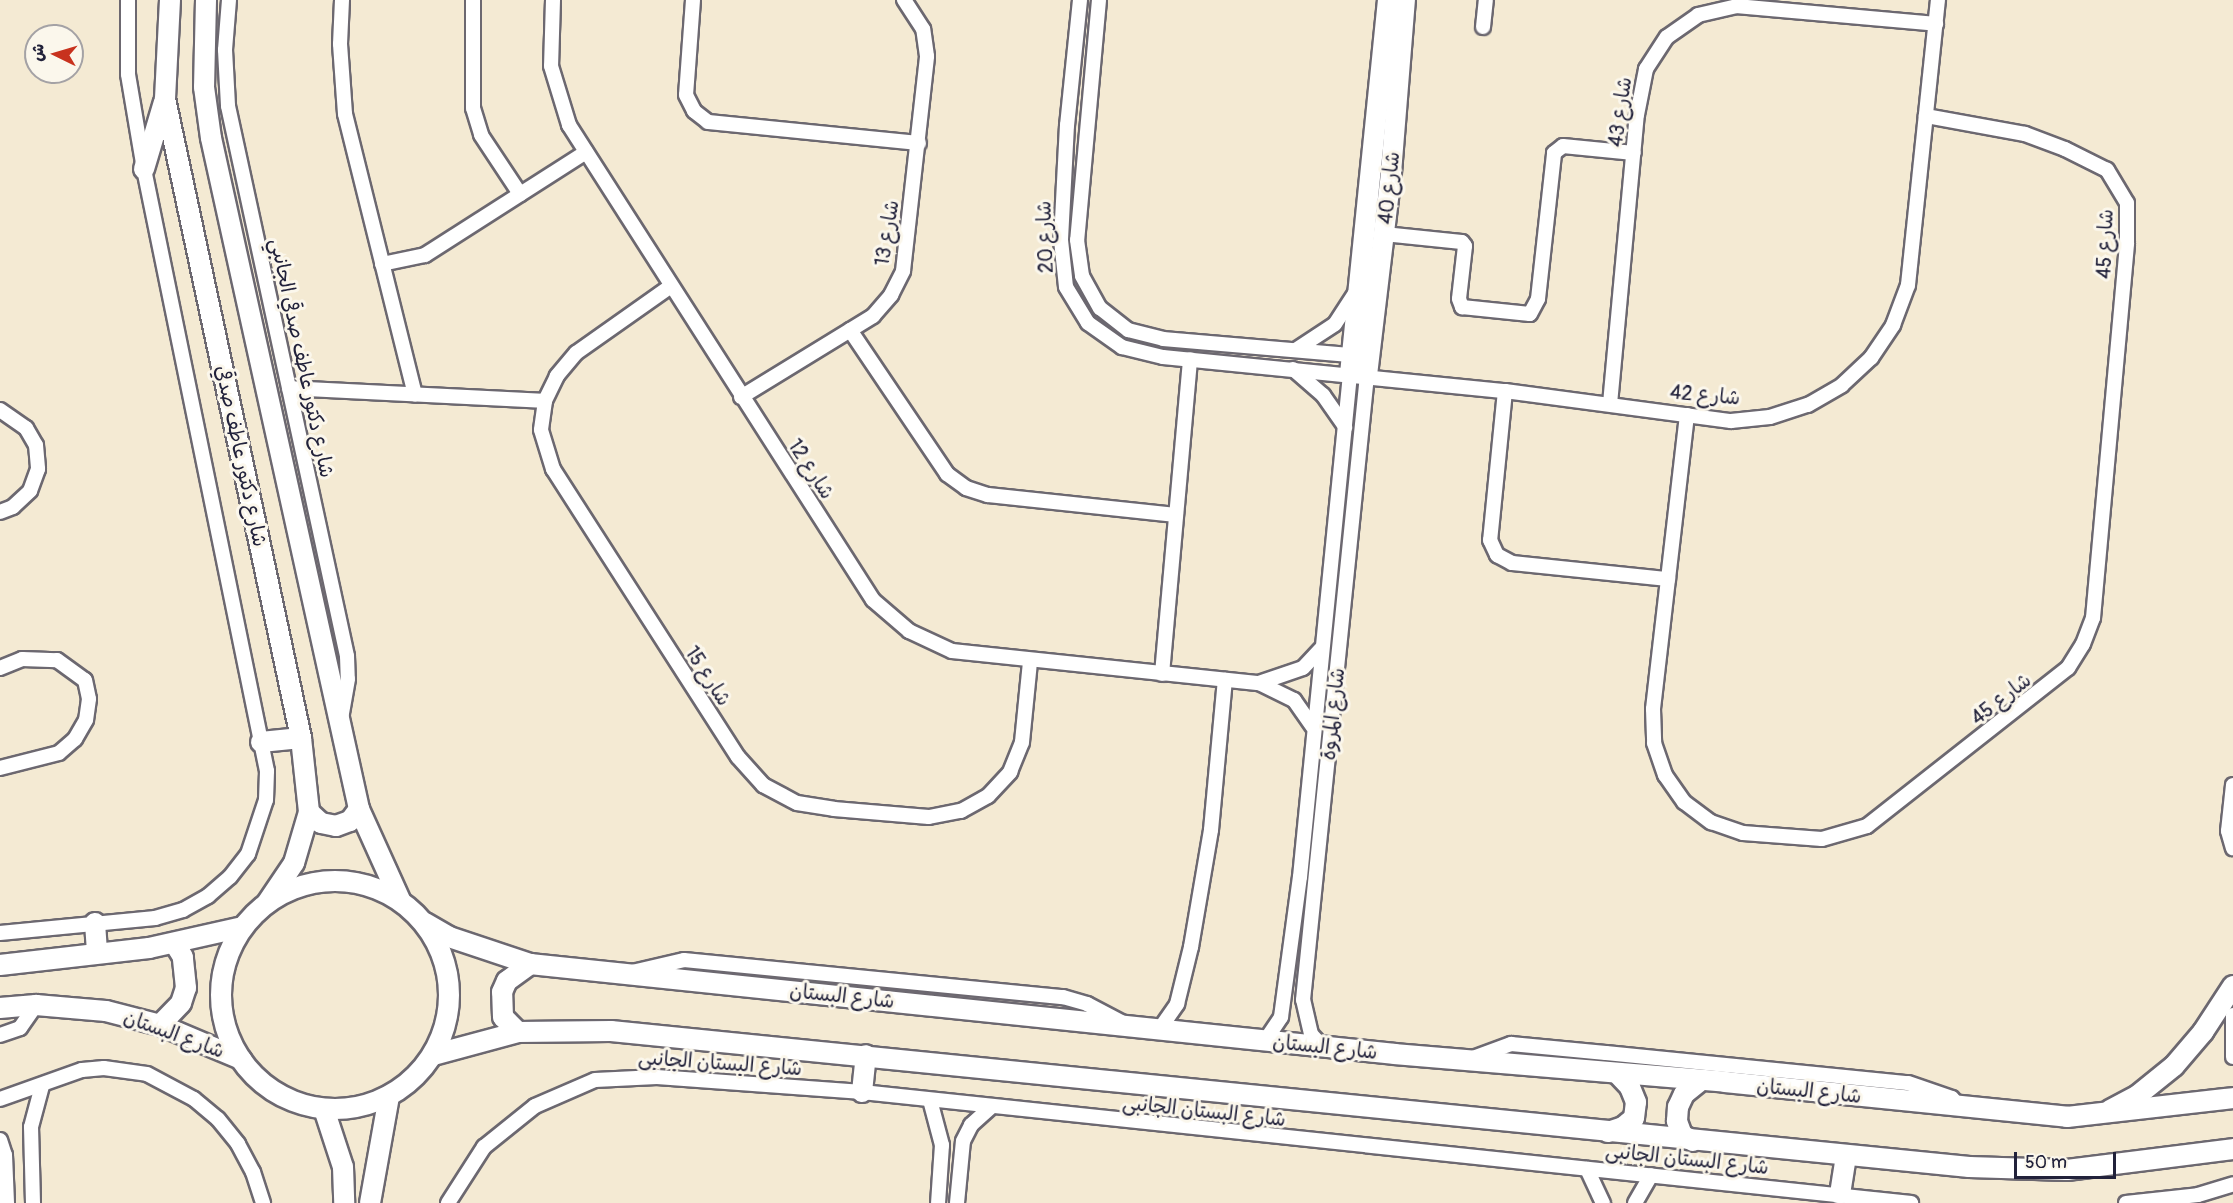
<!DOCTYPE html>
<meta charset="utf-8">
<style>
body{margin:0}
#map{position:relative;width:2233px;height:1203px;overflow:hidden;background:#f4ead3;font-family:Pangolin,"Playpen Sans Arabic",sans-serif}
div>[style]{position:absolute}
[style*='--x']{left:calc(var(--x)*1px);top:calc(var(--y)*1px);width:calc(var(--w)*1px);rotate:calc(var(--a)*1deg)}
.roads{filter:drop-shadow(2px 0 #6c6870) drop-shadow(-2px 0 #6c6870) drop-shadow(0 2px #6c6870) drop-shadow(0 -2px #6c6870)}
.street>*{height:14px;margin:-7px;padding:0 7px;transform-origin:7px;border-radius:7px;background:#fff}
.secondary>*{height:20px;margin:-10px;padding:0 10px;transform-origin:10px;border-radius:10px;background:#fff}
.secondary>.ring{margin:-10px;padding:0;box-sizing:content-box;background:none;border:20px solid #fff;border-radius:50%}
span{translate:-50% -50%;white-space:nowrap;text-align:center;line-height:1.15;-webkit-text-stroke:6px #fbf7ec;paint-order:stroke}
.street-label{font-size:20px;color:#22223b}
.north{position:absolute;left:24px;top:24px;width:60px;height:60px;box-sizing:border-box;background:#fbf7ec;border:2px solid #a4a2a5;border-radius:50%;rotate:275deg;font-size:16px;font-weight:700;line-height:24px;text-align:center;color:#22223b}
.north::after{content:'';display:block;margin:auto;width:21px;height:27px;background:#c8321e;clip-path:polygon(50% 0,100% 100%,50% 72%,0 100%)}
.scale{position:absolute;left:2014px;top:1152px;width:102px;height:27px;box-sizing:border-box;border:3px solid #22223b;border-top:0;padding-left:8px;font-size:18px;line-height:21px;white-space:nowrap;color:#22223b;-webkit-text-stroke:4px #fbf7ec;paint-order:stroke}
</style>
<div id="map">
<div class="roads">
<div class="street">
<i style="--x:229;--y:0;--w:50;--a:94.6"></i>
<i style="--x:225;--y:50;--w:56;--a:86.9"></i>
<i style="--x:228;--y:106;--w:563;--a:77.79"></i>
<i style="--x:347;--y:656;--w:23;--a:88"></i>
<i style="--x:348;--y:679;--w:41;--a:99.9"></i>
<i style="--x:342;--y:0;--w:44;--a:92.6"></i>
<i style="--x:340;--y:44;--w:70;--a:85.9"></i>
<i style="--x:345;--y:114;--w:289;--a:76"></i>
<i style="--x:473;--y:0;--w:108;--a:90"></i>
<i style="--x:473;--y:108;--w:28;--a:73"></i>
<i style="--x:481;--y:135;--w:71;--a:56.5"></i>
<i style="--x:553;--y:0;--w:66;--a:91.7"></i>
<i style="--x:551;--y:66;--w:62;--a:73"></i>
<i style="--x:569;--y:125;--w:564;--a:57.38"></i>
<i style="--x:873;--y:600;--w:48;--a:40.7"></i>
<i style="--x:909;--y:631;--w:47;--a:24.9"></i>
<i style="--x:952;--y:651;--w:309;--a:6"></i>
<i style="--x:1259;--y:683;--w:39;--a:26"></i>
<i style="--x:1294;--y:700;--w:32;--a:55"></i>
<i style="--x:693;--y:0;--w:95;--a:94.2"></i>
<i style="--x:686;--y:95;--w:18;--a:63"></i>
<i style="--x:694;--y:111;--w:18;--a:38"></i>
<i style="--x:708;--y:122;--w:212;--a:5.7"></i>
<i style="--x:1080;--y:0;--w:126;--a:95.9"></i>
<i style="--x:1067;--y:125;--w:115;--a:93"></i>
<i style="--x:1061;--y:240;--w:47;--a:83.9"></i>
<i style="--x:1066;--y:287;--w:42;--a:58.6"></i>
<i style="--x:1088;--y:323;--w:42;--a:35.2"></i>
<i style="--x:1122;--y:347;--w:42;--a:13.7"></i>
<i style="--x:1163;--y:357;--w:344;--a:5.7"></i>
<i style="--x:1505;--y:391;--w:228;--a:7.6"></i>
<i style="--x:1731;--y:421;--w:39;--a:-6"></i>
<i style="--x:1770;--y:417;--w:40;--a:-18"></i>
<i style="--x:1808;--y:405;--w:39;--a:-30"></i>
<i style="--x:1842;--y:385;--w:40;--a:-43"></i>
<i style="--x:1871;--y:358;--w:40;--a:-56"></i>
<i style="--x:1893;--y:325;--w:43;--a:-69.4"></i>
<i style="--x:1908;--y:285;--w:287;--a:-84"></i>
<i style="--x:1099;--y:0;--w:241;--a:95.2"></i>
<i style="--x:1077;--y:240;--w:36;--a:82"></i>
<i style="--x:1082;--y:276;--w:37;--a:61"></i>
<i style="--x:1100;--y:308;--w:36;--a:38"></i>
<i style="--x:1128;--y:330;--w:36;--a:14"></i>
<i style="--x:1163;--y:339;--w:199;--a:4.9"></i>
<i style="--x:1483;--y:27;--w:27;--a:-84"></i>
<i style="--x:1384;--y:234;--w:78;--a:5.9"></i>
<i style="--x:1462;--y:242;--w:5;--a:53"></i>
<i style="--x:1465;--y:246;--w:53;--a:96.5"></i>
<i style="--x:1459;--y:299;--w:9;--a:69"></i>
<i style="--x:1462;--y:307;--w:68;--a:5.9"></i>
<i style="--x:1530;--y:314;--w:17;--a:-62"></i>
<i style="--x:1538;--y:299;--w:147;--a:-83.7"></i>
<i style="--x:1554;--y:153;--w:11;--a:-38"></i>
<i style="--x:1563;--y:146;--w:71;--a:5.6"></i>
<i style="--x:382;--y:264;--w:44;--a:-11.8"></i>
<i style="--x:425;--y:255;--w:191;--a:-32.6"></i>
<i style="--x:671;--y:286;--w:116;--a:144.8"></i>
<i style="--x:576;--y:353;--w:30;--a:130"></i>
<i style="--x:557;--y:376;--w:28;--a:116"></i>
<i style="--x:545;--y:401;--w:29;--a:98"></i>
<i style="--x:541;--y:430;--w:41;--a:72.9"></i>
<i style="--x:553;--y:469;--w:342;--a:57.3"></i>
<i style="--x:738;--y:757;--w:38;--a:48"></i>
<i style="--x:763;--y:785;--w:38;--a:28"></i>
<i style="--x:797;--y:803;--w:37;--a:9"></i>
<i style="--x:834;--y:809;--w:95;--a:4.8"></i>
<i style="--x:929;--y:817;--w:33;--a:-11"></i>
<i style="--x:961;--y:811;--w:31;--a:-29"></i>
<i style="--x:988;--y:796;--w:33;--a:-47"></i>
<i style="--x:1010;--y:772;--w:32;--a:-68"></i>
<i style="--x:1022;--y:742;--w:80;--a:-84.3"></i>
<i style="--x:850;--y:330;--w:174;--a:56"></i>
<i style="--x:947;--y:474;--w:24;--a:36"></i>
<i style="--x:966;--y:488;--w:23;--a:18"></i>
<i style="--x:988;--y:495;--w:189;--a:6.1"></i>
<i style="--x:1297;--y:349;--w:45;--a:-33.3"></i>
<i style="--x:1335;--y:324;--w:37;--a:-57"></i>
<i style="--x:1293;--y:369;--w:40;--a:41"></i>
<i style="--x:1323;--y:395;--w:39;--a:55"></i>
<i style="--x:289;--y:388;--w:256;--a:2.9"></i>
<i style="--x:1505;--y:391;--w:150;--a:95.7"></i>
<i style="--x:1490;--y:540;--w:17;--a:65"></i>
<i style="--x:1497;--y:555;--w:17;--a:28"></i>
<i style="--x:1512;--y:563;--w:157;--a:5.9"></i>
<i style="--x:741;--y:397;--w:155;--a:-31.5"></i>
<i style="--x:873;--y:316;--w:28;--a:-49"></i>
<i style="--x:891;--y:295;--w:27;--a:-63"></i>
<i style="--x:903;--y:271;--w:216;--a:-83.6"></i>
<i style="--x:927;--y:56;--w:27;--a:-98"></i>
<i style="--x:923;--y:29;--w:35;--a:-123"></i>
<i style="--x:1610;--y:404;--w:290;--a:-84.7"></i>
<i style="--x:1637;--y:115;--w:47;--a:-78.9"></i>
<i style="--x:1646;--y:69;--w:38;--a:-57"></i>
<i style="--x:1667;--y:37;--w:38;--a:-35"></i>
<i style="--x:1698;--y:15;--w:39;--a:-13"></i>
<i style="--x:1736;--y:6;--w:201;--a:5.1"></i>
<i style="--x:0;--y:410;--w:32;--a:35"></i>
<i style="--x:26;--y:428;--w:20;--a:60"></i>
<i style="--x:36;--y:445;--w:24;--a:85"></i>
<i style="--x:38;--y:469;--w:23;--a:110"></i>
<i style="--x:30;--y:491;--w:23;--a:137"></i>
<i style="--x:13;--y:507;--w:14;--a:159"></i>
<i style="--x:1687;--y:415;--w:296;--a:96.6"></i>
<i style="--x:1653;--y:709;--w:34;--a:88"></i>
<i style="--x:1654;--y:743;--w:34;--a:71"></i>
<i style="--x:1665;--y:775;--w:33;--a:55"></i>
<i style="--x:1684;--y:802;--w:34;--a:37"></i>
<i style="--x:1711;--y:822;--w:34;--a:19"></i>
<i style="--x:1743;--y:833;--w:79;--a:4.3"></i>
<i style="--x:1822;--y:839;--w:47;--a:-16.1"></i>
<i style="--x:1867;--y:826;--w:256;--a:-38.2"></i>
<i style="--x:2068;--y:668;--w:28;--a:-58"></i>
<i style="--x:2083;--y:644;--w:28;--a:-69"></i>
<i style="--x:2093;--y:618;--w:377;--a:-84.8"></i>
<i style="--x:2127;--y:243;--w:40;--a:-90"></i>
<i style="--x:2127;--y:203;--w:39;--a:-121"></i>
<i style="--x:2107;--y:170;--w:47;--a:-153.4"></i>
<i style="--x:2065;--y:149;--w:43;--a:-159.4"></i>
<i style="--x:2025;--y:134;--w:101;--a:-169.7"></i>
<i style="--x:0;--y:668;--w:24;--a:-22"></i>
<i style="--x:22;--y:659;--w:35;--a:2"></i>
<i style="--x:57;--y:660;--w:34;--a:36"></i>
<i style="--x:85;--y:680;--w:19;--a:78"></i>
<i style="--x:89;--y:699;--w:21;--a:98"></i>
<i style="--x:86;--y:720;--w:22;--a:120"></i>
<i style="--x:75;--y:739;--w:21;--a:139"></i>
<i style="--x:59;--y:753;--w:61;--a:165.7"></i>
<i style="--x:1162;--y:674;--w:316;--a:-84.9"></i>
<i style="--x:1259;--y:683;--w:46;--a:-18.8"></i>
<i style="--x:1303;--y:668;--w:26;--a:-47"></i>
<i style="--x:2233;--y:785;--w:46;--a:96.2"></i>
<i style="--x:2228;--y:831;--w:18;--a:74"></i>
<i style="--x:0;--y:933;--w:156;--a:-5.5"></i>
<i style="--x:155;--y:918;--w:29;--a:-16"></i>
<i style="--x:183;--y:910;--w:29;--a:-29"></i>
<i style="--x:208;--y:896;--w:29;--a:-41"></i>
<i style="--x:230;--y:877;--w:29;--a:-52"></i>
<i style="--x:248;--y:854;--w:57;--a:-71.6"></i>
<i style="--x:266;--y:800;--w:29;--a:-88"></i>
<i style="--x:267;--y:771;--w:614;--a:-101.55"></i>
<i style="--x:144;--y:169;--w:96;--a:-99.6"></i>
<i style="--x:128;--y:74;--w:74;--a:-90"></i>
<i style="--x:632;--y:972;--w:53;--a:-13"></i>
<i style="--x:684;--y:960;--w:381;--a:5.6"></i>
<i style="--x:1063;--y:997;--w:25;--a:16"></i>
<i style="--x:1087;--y:1004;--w:43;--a:27.8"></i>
<i style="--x:2233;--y:1015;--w:42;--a:90"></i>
<i style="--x:1159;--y:1030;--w:32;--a:-55"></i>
<i style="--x:1177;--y:1004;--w:59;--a:-76.2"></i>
<i style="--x:1191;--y:947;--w:119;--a:-80.3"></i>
<i style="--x:1211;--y:830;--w:151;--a:-84.7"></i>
<i style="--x:0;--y:1035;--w:21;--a:-19"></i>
<i style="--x:20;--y:1028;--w:28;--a:-55"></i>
<i style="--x:1265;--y:1041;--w:29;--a:-56"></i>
<i style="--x:1281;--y:1017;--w:141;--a:-82.3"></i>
<i style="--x:1300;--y:877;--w:505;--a:-84.32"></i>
<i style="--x:1322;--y:1046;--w:16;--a:-133"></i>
<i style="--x:1311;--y:1034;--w:35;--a:-103"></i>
<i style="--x:1303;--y:1000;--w:628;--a:-84.15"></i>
<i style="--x:1470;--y:1059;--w:44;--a:-20.1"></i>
<i style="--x:1511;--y:1044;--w:95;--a:5.4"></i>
<i style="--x:1606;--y:1053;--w:303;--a:5.7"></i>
<i style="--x:1908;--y:1083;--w:46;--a:18.8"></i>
<i style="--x:1952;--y:1098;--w:11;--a:49"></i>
<i style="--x:0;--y:1099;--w:87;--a:-19.5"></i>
<i style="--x:82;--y:1070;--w:22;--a:-5"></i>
<i style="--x:104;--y:1068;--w:43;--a:7.9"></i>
<i style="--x:147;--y:1074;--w:53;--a:28"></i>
<i style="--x:194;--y:1099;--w:31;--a:40"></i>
<i style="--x:218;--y:1119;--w:32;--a:51"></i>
<i style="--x:238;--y:1144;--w:32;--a:62"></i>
<i style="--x:253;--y:1172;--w:33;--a:72"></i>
<i style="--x:930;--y:1100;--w:47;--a:75.1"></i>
<i style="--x:942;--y:1145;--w:58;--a:93.9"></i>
<i style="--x:0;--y:1140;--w:16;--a:72"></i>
<i style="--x:5;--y:1155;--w:48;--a:87.6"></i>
<i style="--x:1587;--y:1169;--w:38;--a:65"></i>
<i style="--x:33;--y:1203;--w:76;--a:-91.5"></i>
<i style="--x:31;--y:1127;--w:42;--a:-75"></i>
<i style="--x:448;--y:1203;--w:67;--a:-57.3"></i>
<i style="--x:484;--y:1147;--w:65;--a:-38.8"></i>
<i style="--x:535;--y:1106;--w:65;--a:-23.4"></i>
<i style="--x:595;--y:1080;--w:62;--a:-2.8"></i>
<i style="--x:657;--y:1077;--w:206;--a:4.2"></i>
<i style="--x:862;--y:1092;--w:1055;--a:6.04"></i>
<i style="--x:957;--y:1203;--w:62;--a:-84.5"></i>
<i style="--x:963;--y:1141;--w:18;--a:-63"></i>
<i style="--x:971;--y:1125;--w:27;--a:-42"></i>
<i style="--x:1635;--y:1203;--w:32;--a:-60"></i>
<i style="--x:2126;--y:1203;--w:72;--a:-6.3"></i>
<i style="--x:2198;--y:1195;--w:37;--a:-17"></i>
</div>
<div class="secondary">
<i style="--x:170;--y:0;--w:99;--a:92.9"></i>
<i style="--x:165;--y:99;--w:653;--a:77.98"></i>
<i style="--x:301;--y:738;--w:74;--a:83.8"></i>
<i style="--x:309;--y:812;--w:53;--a:106.4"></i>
<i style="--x:294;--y:863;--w:48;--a:124"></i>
<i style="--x:206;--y:0;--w:87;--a:91.3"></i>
<i style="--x:204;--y:87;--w:51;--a:82.2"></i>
<i style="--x:211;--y:138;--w:687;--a:77.56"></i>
<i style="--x:359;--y:809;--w:100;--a:65.7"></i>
<i style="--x:144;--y:169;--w:70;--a:-73.4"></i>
<i style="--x:1350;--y:374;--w:376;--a:-84.2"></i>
<i style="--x:1367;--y:375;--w:203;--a:-83.2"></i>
<i style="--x:1391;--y:173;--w:174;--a:-85.4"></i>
<i style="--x:261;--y:742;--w:40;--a:-5.7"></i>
<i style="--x:309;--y:812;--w:16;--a:43"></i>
<i style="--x:321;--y:823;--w:15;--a:11"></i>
<i style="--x:336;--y:826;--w:15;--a:-20"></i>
<i style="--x:350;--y:821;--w:15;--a:-53"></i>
<i class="ring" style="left:221px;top:881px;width:208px;height:208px"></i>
<i style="--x:95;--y:923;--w:30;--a:86"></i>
<i style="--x:425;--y:923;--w:28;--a:30"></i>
<i style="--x:449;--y:937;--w:85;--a:18.4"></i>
<i style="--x:530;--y:964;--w:870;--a:5.94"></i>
<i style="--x:1395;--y:1054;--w:331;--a:4.8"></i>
<i style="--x:1725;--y:1082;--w:344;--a:5.8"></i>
<i style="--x:2067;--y:1117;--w:167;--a:-6.5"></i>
<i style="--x:0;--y:965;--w:150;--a:-6.5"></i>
<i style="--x:149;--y:948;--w:96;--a:-12.6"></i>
<i style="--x:0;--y:1008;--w:36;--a:-5"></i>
<i style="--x:36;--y:1005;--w:70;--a:4.9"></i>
<i style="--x:106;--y:1011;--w:56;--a:14.5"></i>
<i style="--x:160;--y:1025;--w:88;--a:22.8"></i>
<i style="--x:160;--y:1025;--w:30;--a:-46"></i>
<i style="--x:181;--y:1003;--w:16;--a:-72"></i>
<i style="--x:186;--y:988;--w:31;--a:-96"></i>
<i style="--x:183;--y:957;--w:15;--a:-122"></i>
<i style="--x:518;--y:1032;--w:21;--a:-135"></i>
<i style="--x:503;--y:1017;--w:25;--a:-92"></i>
<i style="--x:502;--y:992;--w:12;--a:-66"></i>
<i style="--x:507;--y:981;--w:29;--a:-36"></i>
<i style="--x:433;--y:1055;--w:88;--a:-15.1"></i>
<i style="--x:518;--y:1032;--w:93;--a:-0.6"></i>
<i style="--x:611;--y:1031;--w:1365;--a:5.72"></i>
<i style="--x:1969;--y:1167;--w:98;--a:1.8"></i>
<i style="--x:2067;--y:1170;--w:167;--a:-7.2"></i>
<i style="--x:862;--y:1092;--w:37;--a:-84"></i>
<i style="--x:324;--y:1109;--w:61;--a:71.9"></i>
<i style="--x:343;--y:1167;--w:36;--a:88"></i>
<i style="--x:2110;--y:1110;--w:32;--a:-28"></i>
<i style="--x:2138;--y:1095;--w:46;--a:-38.9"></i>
<i style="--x:2174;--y:1066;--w:45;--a:-49.5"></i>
<i style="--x:2203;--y:1032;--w:55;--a:-56.9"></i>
<i style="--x:1608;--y:1132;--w:16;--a:-18"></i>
<i style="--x:1623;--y:1127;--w:14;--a:-39"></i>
<i style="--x:1634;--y:1118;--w:16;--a:-83"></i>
<i style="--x:1636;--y:1102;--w:16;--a:-112"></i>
<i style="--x:1630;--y:1087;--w:18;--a:-133"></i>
<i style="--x:1693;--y:1141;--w:13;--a:-151"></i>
<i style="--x:1682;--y:1135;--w:15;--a:-110"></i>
<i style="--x:1677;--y:1121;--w:14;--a:-86"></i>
<i style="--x:1678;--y:1107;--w:14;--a:-65"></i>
<i style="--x:1684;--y:1094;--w:22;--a:-39"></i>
<i style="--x:1840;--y:1194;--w:38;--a:-81"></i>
<i style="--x:370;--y:1203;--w:109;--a:-79.9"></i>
</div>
</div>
<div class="street-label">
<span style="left:1620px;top:112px;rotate:-82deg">شارع 43</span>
<span style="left:1389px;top:188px;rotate:-84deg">شارع 40</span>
<span style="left:887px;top:233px;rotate:-81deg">شارع 13</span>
<span style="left:1045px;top:237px;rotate:-92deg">شارع 20</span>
<span style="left:2105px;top:244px;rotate:-88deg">شارع 45</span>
<span style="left:302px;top:358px;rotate:78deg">شارع دكتور عاطف صدقي الجانبي</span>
<span style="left:1705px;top:395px;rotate:5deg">شارع 42</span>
<span style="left:241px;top:456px;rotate:78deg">شارع دكتور عاطف صدقي</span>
<span style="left:811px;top:469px;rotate:57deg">شارع 12</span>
<span style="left:708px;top:676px;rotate:57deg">شارع 15</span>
<span style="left:2001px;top:699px;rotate:-38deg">شارع 45</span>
<span style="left:1333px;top:714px;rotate:-84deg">شارع المروة</span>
<span style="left:842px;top:996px;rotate:6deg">شارع البستان</span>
<span style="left:174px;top:1034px;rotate:20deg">شارع البستان</span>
<span style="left:1325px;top:1047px;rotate:6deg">شارع البستان</span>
<span style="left:720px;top:1063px;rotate:4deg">شارع البستان الجانبى</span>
<span style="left:1809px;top:1091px;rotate:6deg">شارع البستان</span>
<span style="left:1204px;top:1111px;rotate:6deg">شارع البستان الجانبى</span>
<span style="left:1687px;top:1159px;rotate:6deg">شارع البستان الجانبى</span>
</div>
<div class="north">ش</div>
<div class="scale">50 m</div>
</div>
